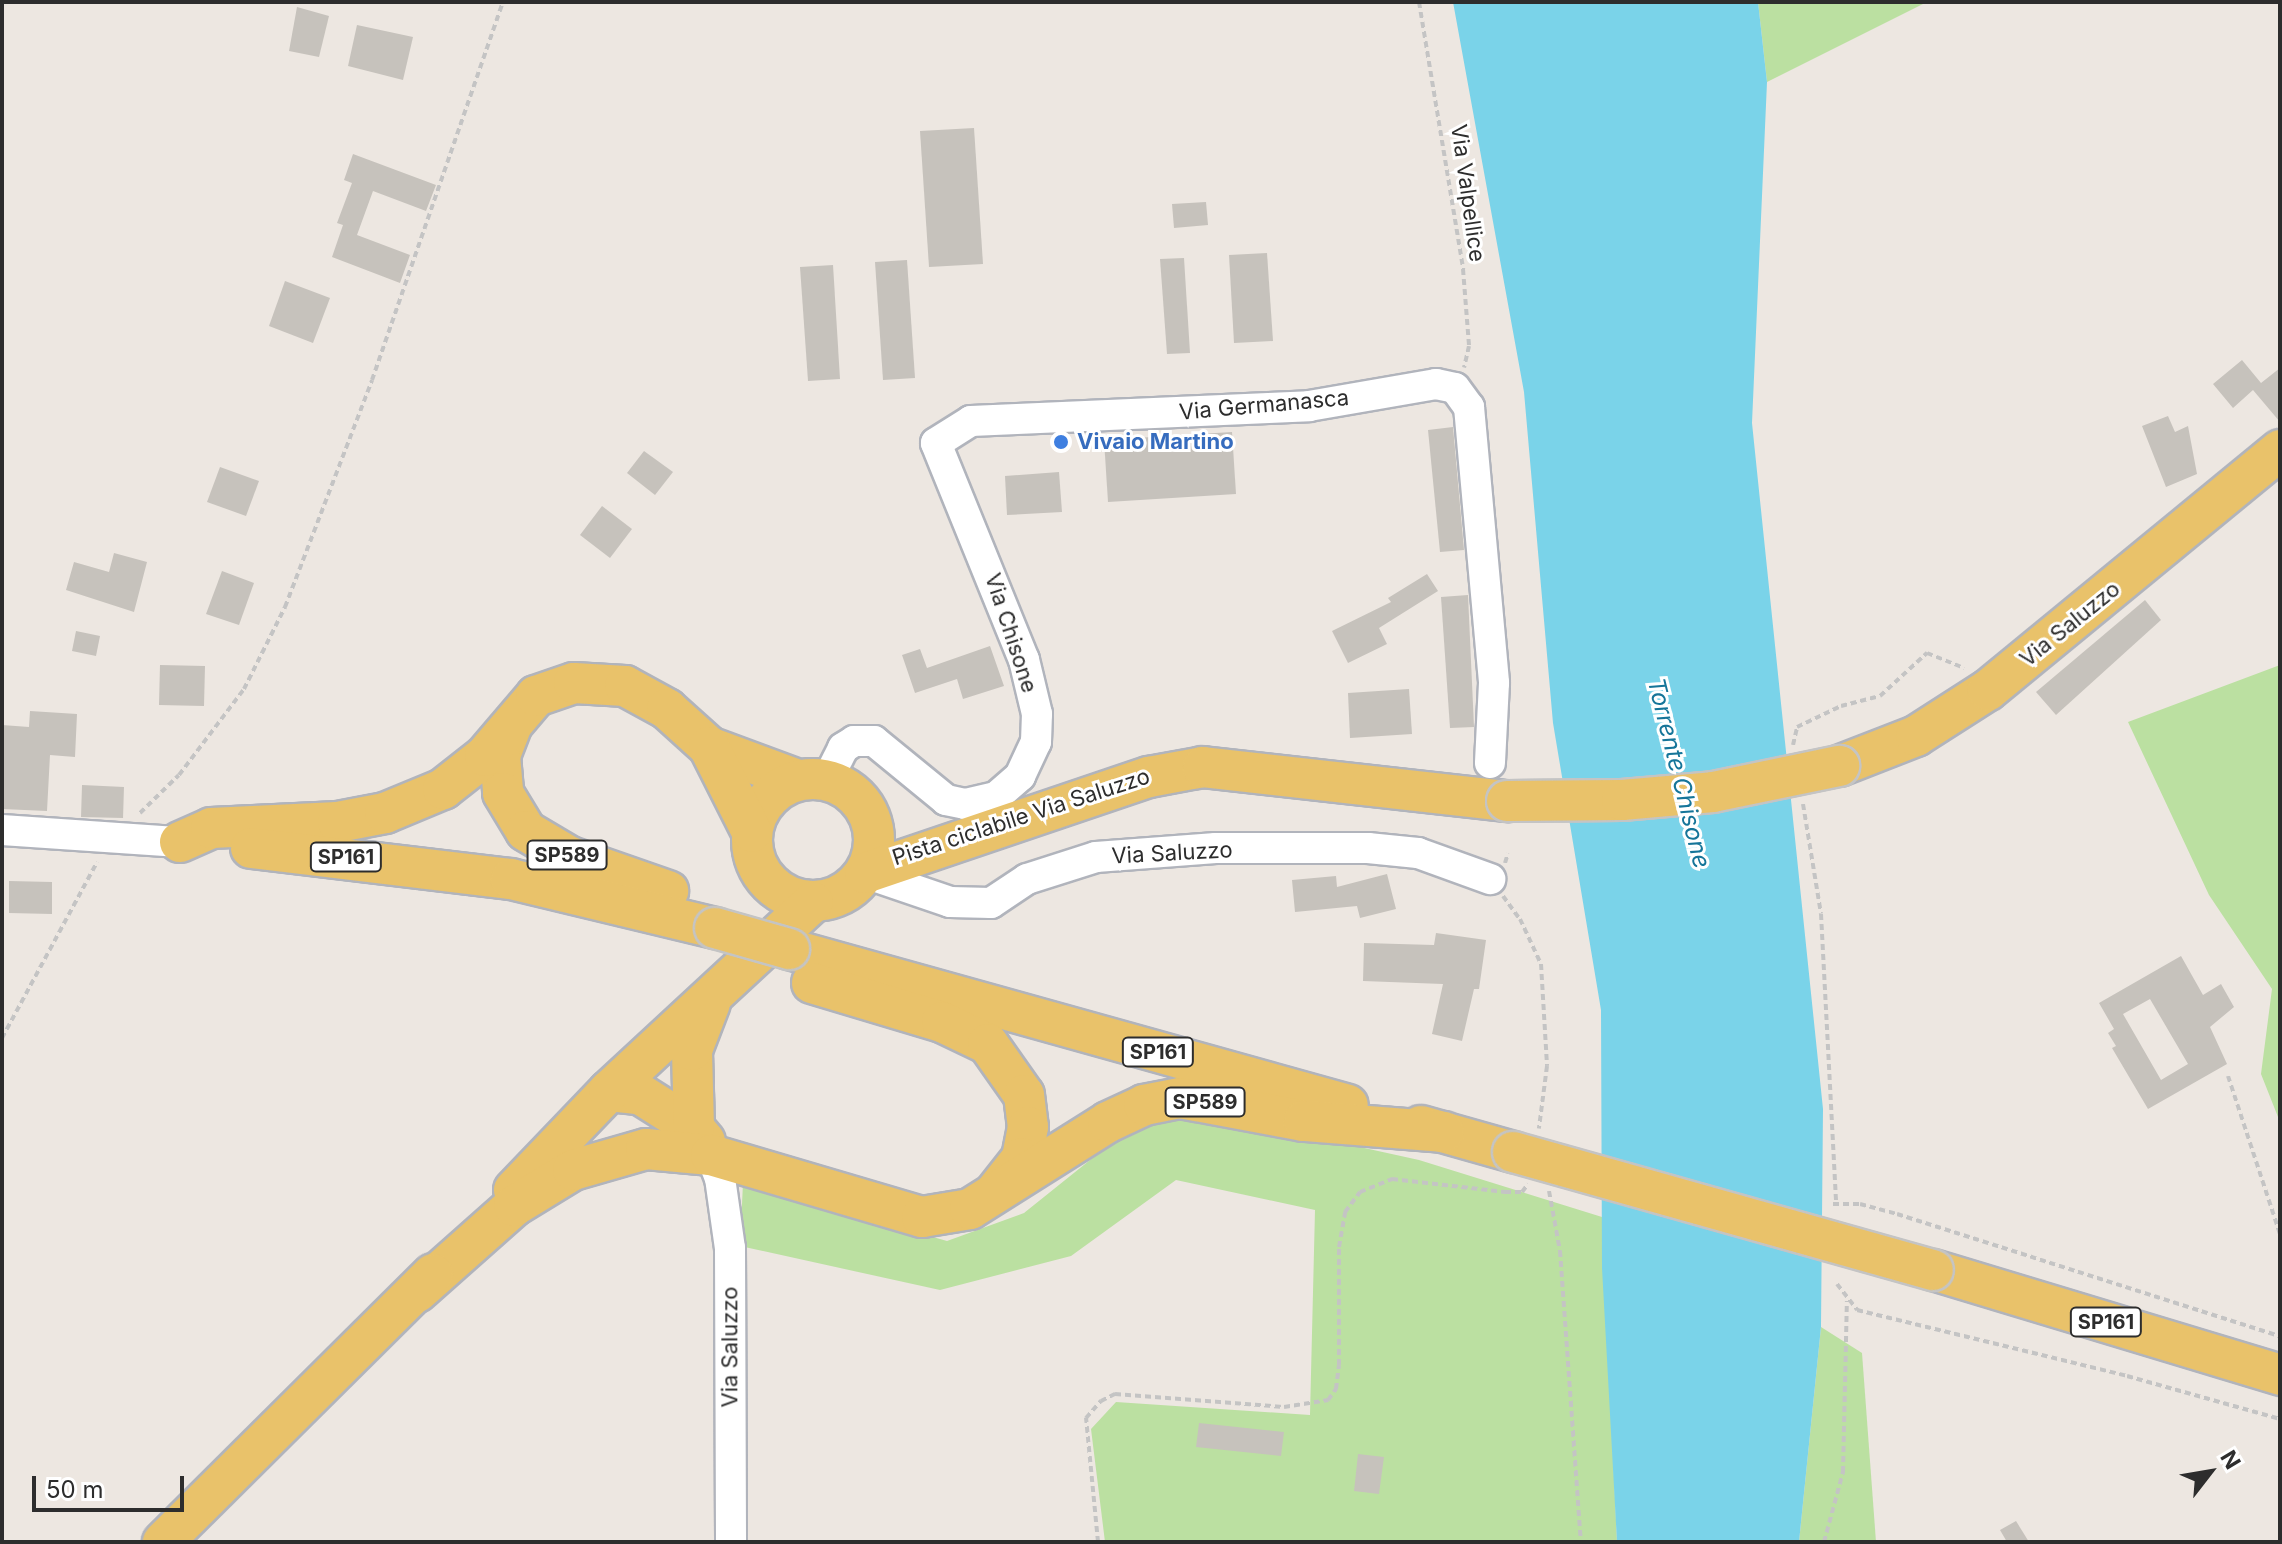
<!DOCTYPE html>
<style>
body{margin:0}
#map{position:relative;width:2282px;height:1544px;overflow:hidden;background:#ede7e1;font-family:Inter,sans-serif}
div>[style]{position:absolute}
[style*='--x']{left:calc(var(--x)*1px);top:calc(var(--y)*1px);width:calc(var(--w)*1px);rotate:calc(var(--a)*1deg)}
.green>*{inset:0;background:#bbe0a1}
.water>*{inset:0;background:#7ad3e9}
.building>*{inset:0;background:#c6c2bc}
.path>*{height:4px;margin-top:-2px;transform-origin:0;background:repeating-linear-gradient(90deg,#c4c4c4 0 6px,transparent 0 10px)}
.roads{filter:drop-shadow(2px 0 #b1b4bc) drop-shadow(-2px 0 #b1b4bc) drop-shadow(0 2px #b1b4bc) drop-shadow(0 -2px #b1b4bc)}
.minor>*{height:30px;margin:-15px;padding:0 15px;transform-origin:15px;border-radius:15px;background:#fff}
.major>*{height:40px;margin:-20px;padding:0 20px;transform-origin:20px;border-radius:20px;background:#e9c26a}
.major>.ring{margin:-20px;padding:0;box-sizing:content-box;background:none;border:40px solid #e9c26a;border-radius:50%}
.bridges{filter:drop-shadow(2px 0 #c4c4c4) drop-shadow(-2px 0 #c4c4c4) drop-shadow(0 2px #c4c4c4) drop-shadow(0 -2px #c4c4c4)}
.major-bridge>*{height:40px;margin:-20px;padding:0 20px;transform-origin:20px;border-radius:20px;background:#e9c26a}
.dots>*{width:22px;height:22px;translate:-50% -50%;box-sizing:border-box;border:4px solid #fff;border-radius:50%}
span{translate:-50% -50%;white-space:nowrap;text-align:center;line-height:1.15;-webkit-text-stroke:6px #fff;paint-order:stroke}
.shield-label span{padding:2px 6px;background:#fff;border:2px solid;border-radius:6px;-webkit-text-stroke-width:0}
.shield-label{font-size:20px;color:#2d2d2d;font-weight:700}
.street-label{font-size:22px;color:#2d2d2d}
.shop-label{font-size:22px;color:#366cbe;font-weight:700}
.left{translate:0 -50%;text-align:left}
.water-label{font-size:24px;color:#157599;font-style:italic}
.frame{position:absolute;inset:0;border:4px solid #2d2d2d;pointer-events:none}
.north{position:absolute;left:2170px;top:1432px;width:80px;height:80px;-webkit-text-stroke:6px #fff;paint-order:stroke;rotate:59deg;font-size:22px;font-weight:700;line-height:32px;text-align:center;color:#2d2d2d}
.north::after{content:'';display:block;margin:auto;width:28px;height:36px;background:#2d2d2d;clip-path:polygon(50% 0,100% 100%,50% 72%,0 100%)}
.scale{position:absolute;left:32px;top:1476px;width:152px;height:36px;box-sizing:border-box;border:4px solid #2d2d2d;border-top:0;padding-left:10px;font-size:24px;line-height:28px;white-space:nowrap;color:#2d2d2d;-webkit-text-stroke:6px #fff;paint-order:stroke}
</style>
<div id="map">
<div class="green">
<i style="clip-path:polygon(1758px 2px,1927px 2px,1767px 82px)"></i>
<i style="clip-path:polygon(2280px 665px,2280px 1122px,2261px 1074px,2272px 989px,2209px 895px,2128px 722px)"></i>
<i style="clip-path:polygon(1215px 1115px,1419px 1160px,1602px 1217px,1617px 1542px,1105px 1542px,1091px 1429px,1116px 1402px,1310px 1415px,1315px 1210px,1176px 1180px,1071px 1256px,940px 1290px,740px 1246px,743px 1183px,947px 1241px,1024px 1213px,1130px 1128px)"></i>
<i style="clip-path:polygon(1821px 1327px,1862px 1353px,1876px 1542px,1799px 1542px)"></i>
</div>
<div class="water">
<i style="clip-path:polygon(1453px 2px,1758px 2px,1767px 82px,1752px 423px,1823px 1109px,1821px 1327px,1799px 1542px,1617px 1542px,1602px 1268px,1601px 1010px,1553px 723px,1524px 392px)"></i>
</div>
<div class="building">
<i style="clip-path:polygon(297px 7px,329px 16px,319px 57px,289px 51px)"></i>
<i style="clip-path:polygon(357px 25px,413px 37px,403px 80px,348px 66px)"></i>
<i style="clip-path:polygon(974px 128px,983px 264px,929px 267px,920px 131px)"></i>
<i style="clip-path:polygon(353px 154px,436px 185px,426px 211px,373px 191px,357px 235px,410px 255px,400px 283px,332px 257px,343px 225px,337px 223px,352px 183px,344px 180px)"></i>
<i style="clip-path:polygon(1206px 202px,1208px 225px,1174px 228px,1172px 204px)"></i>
<i style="clip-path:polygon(1267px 253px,1273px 341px,1234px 343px,1229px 255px)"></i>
<i style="clip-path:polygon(1184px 258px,1190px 353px,1167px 354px,1160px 259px)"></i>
<i style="clip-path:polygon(907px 260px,915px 378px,883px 380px,875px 262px)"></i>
<i style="clip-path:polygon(833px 265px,840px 379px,808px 381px,800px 267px)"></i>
<i style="clip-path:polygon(285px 281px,330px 298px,313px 343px,269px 326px)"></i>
<i style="clip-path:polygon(2242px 360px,2261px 383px,2280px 368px,2280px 422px,2253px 390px,2233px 408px,2213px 384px)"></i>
<i style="clip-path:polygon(2168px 416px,2175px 432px,2188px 426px,2197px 474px,2166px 487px,2142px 426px)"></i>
<i style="clip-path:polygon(1453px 427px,1464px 550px,1440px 552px,1428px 430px)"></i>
<i style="clip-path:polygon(1232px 432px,1236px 494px,1108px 502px,1104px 440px)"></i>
<i style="clip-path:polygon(644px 451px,673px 472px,655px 495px,627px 473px)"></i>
<i style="clip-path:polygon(220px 467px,259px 481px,246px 516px,207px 502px)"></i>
<i style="clip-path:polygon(1059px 472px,1062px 512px,1007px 515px,1005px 476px)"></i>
<i style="clip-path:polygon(602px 506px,632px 529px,610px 558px,580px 535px)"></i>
<i style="clip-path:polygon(114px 553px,147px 562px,134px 612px,66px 590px,74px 562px,109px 572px)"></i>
<i style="clip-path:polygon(222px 571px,254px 583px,239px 625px,206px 614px)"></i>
<i style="clip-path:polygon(1427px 574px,1438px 591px,1379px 628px,1387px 644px,1348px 663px,1332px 631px,1391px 602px,1388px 598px)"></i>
<i style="clip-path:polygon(1468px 595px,1474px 727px,1450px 728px,1441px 597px)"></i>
<i style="clip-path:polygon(2145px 600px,2161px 620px,2056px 715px,2036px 692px)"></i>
<i style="clip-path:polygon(76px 631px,100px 636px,96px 656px,72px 651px)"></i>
<i style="clip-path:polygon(990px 646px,1004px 686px,963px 699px,957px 679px,915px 693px,902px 655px,920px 649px,927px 668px)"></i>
<i style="clip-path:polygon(160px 665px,205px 666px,204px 706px,159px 705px)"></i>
<i style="clip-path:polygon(1409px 689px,1412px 734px,1350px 738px,1348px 693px)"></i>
<i style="clip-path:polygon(30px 711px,77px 714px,75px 757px,50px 755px,47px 811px,2px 809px,2px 725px,29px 727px)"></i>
<i style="clip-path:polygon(82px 785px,124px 787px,123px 818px,81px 817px)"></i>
<i style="clip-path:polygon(1387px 874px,1396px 909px,1360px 918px,1357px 906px,1295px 912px,1292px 880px,1336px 876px,1337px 887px)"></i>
<i style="clip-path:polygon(9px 881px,52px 882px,52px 914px,9px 913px)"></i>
<i style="clip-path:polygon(1436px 933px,1486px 940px,1479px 989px,1474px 989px,1462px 1041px,1432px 1034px,1443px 984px,1363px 981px,1364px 943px,1434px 945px)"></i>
<i style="clip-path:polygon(evenodd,2181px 956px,2203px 995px,2221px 984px,2234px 1007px,2210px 1027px,2227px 1064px,2148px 1109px,2112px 1048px,2116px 1046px,2108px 1033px,2114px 1029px,2099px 1003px,2181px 956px,2150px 999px,2188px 1064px,2161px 1080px,2123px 1014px,2150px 999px)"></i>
<i style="clip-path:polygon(1199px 1423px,1284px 1432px,1281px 1456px,1196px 1447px)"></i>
<i style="clip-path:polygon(1358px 1454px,1384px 1457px,1379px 1494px,1354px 1491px)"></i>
<i style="clip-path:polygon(2016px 1521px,2029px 1542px,2007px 1542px,2000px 1530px)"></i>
</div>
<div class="path">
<i style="--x:1419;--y:2;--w:271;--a:80.6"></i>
<i style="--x:1463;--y:269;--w:77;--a:85.5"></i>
<i style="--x:1469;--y:346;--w:22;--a:103"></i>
<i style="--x:1793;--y:745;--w:18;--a:-77"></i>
<i style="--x:1797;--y:727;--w:49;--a:-25.5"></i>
<i style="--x:1841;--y:706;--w:40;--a:-14.4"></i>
<i style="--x:1880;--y:696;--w:64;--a:-42.5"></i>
<i style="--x:1927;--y:653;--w:40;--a:22"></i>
<i style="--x:1803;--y:804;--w:111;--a:80.7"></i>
<i style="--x:1821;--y:914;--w:290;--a:87"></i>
<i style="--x:140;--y:813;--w:54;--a:-44.3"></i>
<i style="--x:179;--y:775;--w:108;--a:-52.9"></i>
<i style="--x:244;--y:689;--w:92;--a:-63.4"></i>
<i style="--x:285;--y:607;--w:243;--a:-69"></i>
<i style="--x:372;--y:380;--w:400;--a:-70.9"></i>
<i style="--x:1505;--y:863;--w:10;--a:-73"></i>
<i style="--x:1503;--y:896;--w:29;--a:54"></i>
<i style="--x:1520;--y:919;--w:50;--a:65"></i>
<i style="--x:1541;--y:964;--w:102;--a:86.6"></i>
<i style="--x:1547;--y:1066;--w:63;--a:97.4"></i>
<i style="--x:2;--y:1038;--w:200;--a:-61.6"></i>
<i style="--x:2228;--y:1076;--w:166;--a:71.8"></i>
<i style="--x:1549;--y:1191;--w:61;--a:79.6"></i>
<i style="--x:1560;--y:1251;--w:292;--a:85.9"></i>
<i style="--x:1833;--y:1204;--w:27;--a:0"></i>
<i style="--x:1860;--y:1204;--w:38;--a:15"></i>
<i style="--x:1897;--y:1214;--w:402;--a:17.7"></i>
<i style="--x:1837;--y:1284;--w:33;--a:52"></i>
<i style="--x:1857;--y:1310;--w:278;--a:13.7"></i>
<i style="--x:2127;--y:1376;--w:159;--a:15.7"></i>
<i style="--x:1098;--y:1542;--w:125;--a:-95.5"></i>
<i style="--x:1086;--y:1418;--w:23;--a:-49"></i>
<i style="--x:1101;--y:1401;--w:16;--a:-27"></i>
<i style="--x:1115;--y:1394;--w:169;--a:4.4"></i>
<i style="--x:1284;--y:1407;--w:45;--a:-9"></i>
<i style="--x:1328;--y:1400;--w:14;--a:-54"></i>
<i style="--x:1336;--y:1389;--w:24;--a:-83"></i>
<i style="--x:1339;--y:1365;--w:118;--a:-90"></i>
<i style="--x:1339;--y:1247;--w:36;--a:-80"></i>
<i style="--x:1345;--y:1212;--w:25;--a:-53"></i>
<i style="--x:1360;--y:1192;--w:35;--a:-22"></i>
<i style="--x:1392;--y:1179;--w:114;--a:6.6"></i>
<i style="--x:1505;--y:1192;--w:17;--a:0"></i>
<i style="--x:1522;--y:1192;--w:10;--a:-53"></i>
<i style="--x:1824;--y:1542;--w:73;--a:-74.8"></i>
<i style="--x:1843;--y:1472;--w:171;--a:-88.7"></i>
</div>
<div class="roads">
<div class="minor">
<i style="--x:827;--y:780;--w:36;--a:-63"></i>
<i style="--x:843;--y:748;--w:13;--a:-32"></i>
<i style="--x:854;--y:741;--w:20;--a:0"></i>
<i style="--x:874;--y:741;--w:93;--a:39.3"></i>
<i style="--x:946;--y:800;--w:19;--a:12"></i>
<i style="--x:965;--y:804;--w:32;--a:-13"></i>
<i style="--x:996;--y:797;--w:32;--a:-41"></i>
<i style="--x:1020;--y:776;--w:38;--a:-65"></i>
<i style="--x:1036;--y:742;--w:28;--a:-88"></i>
<i style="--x:1037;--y:714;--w:56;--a:-103.5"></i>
<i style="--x:1024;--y:660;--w:234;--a:-112.1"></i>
<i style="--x:936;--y:443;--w:41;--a:-32.2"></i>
<i style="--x:971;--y:421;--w:338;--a:-2.5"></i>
<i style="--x:1309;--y:406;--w:129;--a:-9.8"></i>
<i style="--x:1436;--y:384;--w:19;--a:12"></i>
<i style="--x:1455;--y:388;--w:24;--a:54"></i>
<i style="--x:1469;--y:407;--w:277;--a:84.8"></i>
<i style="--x:1494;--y:683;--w:80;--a:92.9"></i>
<i style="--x:2;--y:830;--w:178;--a:3.9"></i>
<i style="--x:865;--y:873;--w:90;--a:18.8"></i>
<i style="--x:950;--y:902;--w:41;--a:1.4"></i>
<i style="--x:991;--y:903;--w:43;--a:-33.7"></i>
<i style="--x:1027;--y:879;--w:72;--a:-17.7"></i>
<i style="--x:1096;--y:857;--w:120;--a:-4.3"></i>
<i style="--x:1216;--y:848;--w:152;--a:0"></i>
<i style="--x:1368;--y:848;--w:50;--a:5.7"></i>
<i style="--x:1418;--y:853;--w:77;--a:19.9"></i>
<i style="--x:711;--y:1155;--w:25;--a:69"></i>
<i style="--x:720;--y:1178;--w:71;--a:81.9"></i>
<i style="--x:730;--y:1248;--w:294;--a:89.8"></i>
</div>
<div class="major">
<i style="--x:511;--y:727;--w:31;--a:111"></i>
<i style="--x:500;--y:756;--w:37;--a:85"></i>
<i style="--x:503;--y:793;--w:44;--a:58.8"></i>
<i style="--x:526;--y:831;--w:51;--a:30.6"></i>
<i style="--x:570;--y:857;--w:104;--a:19.1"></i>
<i style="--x:709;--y:747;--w:95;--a:20.3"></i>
<i style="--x:1839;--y:766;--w:83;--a:-21.3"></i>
<i style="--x:1916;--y:736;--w:85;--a:-32.6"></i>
<i style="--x:1988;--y:690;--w:378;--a:-39.4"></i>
<i class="ring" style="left:752px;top:779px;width:82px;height:82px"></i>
<i style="--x:180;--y:842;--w:34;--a:-24"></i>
<i style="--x:211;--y:828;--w:127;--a:-2.7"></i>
<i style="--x:338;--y:822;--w:48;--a:-10.8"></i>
<i style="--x:385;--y:813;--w:63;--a:-22.5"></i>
<i style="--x:443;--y:789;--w:53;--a:-38.2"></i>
<i style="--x:485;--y:756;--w:79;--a:-49.6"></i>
<i style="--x:536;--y:696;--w:40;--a:-18.9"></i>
<i style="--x:574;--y:683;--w:51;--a:3.4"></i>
<i style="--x:625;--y:686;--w:48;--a:28.7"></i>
<i style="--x:667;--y:709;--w:57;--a:42.1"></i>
<i style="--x:709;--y:747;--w:95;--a:63.2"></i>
<i style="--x:251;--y:848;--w:262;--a:6.8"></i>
<i style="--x:511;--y:879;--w:210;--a:13.5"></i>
<i style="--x:865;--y:873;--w:300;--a:-18.7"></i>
<i style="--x:1149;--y:777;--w:55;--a:-10.5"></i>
<i style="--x:1203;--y:767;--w:306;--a:6.4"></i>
<i style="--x:789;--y:949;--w:580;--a:15.59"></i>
<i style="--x:812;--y:983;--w:136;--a:16.7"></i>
<i style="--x:942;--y:1022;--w:51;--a:25.6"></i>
<i style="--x:988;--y:1044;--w:62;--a:54.8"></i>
<i style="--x:1024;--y:1095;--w:32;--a:83"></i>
<i style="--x:1028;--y:1127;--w:32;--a:101"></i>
<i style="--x:1022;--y:1158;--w:42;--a:128.2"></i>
<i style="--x:609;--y:1091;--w:31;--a:6"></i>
<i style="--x:640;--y:1094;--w:64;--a:32.2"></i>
<i style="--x:694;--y:1128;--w:17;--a:50"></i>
<i style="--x:1421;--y:1126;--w:96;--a:15.8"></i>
<i style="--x:694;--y:1128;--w:78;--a:-91.5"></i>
<i style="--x:692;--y:1050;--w:50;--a:-69"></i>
<i style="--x:514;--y:1190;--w:137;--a:-46.2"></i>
<i style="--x:609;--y:1091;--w:278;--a:-42.8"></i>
<i style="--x:1933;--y:1270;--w:363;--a:16.8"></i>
<i style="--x:417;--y:1292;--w:130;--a:-41.6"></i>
<i style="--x:514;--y:1206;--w:69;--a:-31.4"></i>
<i style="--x:573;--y:1170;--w:76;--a:-16"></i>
<i style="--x:646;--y:1149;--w:65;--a:5.3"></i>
<i style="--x:711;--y:1155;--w:220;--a:16.4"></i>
<i style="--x:922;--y:1217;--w:49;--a:-9.5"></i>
<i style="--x:970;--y:1209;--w:163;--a:-32.2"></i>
<i style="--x:1108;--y:1122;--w:40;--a:-25"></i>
<i style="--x:1144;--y:1105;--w:37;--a:-11"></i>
<i style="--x:1180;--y:1098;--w:126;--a:10.5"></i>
<i style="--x:1304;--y:1121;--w:140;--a:4.5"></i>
<i style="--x:163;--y:1542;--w:380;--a:-44.8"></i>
</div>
</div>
<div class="bridges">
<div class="major-bridge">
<i style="--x:1507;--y:801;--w:115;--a:-0.5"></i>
<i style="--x:1622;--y:800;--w:91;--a:-5"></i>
<i style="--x:1713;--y:792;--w:129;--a:-11.7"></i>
<i style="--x:715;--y:928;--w:77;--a:15.8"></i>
<i style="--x:1513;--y:1152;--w:436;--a:15.7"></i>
</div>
</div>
<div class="dots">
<i style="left:1061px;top:442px;background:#3f7fe0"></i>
</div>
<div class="shield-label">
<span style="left:567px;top:855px">SP589</span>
<span style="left:346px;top:857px">SP161</span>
<span style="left:1158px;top:1052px">SP161</span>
<span style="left:1205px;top:1102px">SP589</span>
<span style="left:2106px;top:1322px">SP161</span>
</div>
<div class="street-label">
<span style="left:1468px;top:193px;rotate:82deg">Via Valpellice</span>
<span style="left:1264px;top:405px;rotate:-5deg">Via Germanasca</span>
<span style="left:2070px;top:624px;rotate:-39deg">Via Saluzzo</span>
<span style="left:1011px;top:633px;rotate:72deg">Via Chisone</span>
<span style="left:1021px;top:817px;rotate:-18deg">Pista ciclabile Via Saluzzo</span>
<span style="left:1172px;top:853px;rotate:-3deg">Via Saluzzo</span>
<span style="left:730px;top:1347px;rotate:-90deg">Via Saluzzo</span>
</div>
<div class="shop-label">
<span class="left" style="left:1077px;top:442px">Vivaio Martino</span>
</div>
<div class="water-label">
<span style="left:1679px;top:773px;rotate:76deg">Torrente Chisone</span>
</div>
<div class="frame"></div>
<div class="north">N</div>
<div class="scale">50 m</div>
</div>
